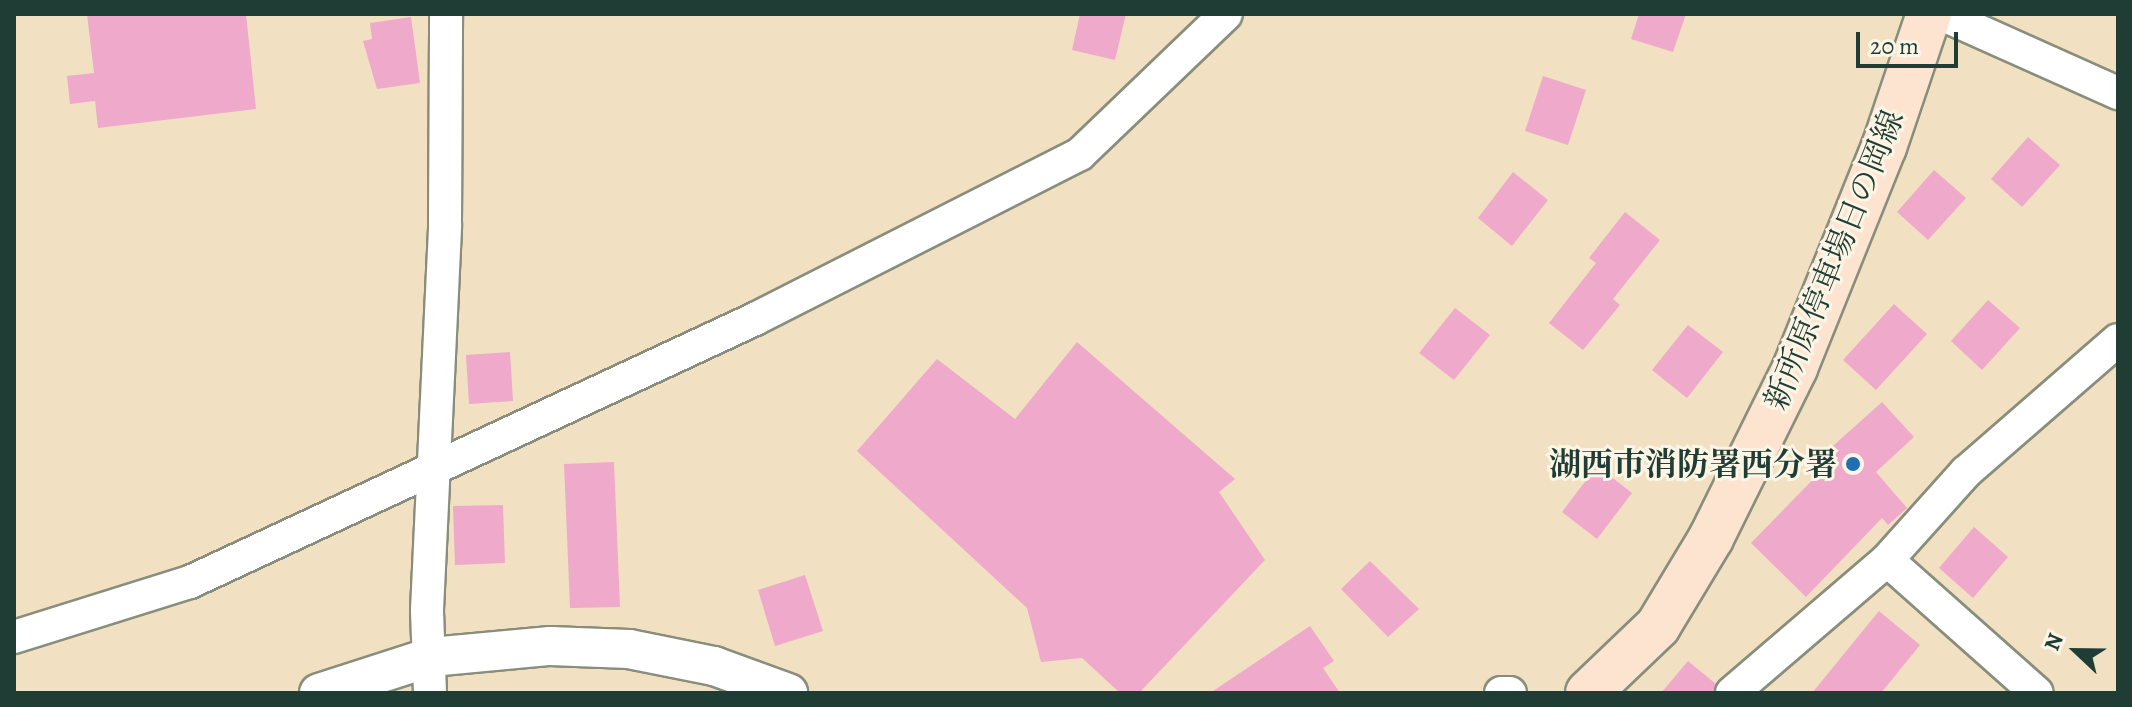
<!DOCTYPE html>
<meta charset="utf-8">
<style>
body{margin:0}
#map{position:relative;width:2132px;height:707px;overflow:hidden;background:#f2e0c2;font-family:Alegreya,"Noto Serif JP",serif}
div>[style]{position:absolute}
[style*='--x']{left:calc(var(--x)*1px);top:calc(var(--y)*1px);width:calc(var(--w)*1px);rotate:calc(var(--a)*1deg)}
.building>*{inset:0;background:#efa9ca}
.roads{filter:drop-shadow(2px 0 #888e7b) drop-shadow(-2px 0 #888e7b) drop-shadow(0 2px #888e7b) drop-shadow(0 -2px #888e7b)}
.minor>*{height:32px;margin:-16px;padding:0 16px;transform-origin:16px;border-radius:16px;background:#fff}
.tertiary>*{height:38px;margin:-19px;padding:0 19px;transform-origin:19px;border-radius:19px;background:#fff}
.secondary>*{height:44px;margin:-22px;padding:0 22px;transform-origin:22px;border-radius:22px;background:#fde4d1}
.dots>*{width:22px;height:22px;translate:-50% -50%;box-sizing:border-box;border:4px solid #fcf5e5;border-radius:50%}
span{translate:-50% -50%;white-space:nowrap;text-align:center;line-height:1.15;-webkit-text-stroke:6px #fcf5e5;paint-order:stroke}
.street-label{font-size:32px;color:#1f3d34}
.poi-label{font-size:32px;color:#1f3d34;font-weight:700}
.right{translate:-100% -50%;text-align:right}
.frame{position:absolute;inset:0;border:16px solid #1f3d34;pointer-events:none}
.north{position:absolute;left:2036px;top:611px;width:80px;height:80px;-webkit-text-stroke:6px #fcf5e5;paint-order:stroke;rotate:292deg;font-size:22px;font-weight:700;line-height:32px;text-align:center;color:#1f3d34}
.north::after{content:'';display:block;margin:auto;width:28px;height:36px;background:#1f3d34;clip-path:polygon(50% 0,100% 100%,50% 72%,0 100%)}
.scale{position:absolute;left:1856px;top:32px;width:102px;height:36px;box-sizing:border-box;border:4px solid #1f3d34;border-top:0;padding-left:10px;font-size:24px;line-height:28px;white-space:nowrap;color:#1f3d34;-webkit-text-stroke:6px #fcf5e5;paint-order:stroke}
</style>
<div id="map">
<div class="building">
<i style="clip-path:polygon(87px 14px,246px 14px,256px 109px,98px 128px,95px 101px,70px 104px,67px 76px,94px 73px)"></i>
<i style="clip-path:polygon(1080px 14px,1126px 14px,1115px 60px,1072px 50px)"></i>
<i style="clip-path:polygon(1639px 14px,1686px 14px,1673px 52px,1631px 39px)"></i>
<i style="clip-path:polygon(411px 17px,420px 83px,377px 89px,363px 41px,372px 39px,370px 23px)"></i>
<i style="clip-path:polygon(1543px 76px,1586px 90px,1568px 145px,1525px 131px)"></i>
<i style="clip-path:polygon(2028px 137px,2060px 165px,2022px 207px,1991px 179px)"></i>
<i style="clip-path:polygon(1934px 170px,1966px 198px,1928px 240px,1897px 212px)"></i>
<i style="clip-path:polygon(1513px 172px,1548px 200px,1512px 246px,1478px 218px)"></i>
<i style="clip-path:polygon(1625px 212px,1660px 240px,1613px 299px,1620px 305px,1583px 350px,1549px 323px,1596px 263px,1589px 258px)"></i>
<i style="clip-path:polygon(1988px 300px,2020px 328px,1982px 370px,1951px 341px)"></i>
<i style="clip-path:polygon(1894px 304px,1927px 334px,1876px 390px,1843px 360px)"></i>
<i style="clip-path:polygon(1455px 308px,1490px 335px,1454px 380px,1419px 353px)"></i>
<i style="clip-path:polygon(1688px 325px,1723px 352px,1687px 398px,1652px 370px)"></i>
<i style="clip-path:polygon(1077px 342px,1235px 479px,1219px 492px,1265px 560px,1139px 693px,1120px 693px,1082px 658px,1041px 662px,1027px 608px,857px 451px,937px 359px,1015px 419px)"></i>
<i style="clip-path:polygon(510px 352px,513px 401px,469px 404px,466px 355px)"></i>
<i style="clip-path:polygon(1882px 402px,1914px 437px,1876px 472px,1907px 508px,1888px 525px,1882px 518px,1806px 597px,1751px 543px,1831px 461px,1824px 454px)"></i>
<i style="clip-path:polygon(614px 462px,620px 607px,570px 608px,564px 464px)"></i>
<i style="clip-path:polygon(1597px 466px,1632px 493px,1597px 539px,1562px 512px)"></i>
<i style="clip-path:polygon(503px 505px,505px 563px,455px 565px,453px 506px)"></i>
<i style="clip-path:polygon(1974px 527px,2008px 557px,1973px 598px,1939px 568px)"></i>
<i style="clip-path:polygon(1370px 561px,1419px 609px,1388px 637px,1341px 589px)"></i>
<i style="clip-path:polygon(805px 575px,823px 631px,775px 646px,758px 590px)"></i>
<i style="clip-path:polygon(1879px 611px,1920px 645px,1881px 693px,1812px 693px)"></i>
<i style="clip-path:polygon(1310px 626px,1334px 661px,1323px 668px,1340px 693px,1210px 693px)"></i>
<i style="clip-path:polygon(1688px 661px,1716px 684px,1714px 693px,1661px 693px)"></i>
</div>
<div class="roads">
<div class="minor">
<i style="--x:1941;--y:14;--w:194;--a:24.1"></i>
<i style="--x:1887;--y:560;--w:200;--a:41.6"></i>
<i style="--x:14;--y:637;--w:184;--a:-17.4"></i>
<i style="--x:190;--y:582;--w:623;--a:-24.96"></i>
<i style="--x:755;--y:319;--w:364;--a:-26.9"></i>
<i style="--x:1080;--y:154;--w:202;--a:-43.8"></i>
<i style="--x:430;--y:693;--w:83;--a:-92.1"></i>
<i style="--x:427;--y:610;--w:386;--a:-87.3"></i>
<i style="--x:445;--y:224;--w:210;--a:-89.7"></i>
<i style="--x:1501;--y:693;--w:9;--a:0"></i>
<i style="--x:1732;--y:693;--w:204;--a:-40.6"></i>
<i style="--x:1887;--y:560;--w:118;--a:-48.1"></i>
<i style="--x:1966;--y:472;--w:201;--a:-41"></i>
</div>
<div class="tertiary">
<i style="--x:319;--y:693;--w:118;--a:-17.8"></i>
<i style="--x:431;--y:657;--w:120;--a:-5.3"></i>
<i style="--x:550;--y:646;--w:79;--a:2.2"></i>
<i style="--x:629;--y:649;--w:87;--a:11.3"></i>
<i style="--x:714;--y:666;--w:79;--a:20"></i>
</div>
<div class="secondary">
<i style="--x:1588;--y:693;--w:97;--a:-43.7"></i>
<i style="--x:1658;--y:626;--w:103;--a:-58.9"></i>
<i style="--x:1711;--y:538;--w:190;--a:-63.7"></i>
<i style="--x:1795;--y:368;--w:238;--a:-68.1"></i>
<i style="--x:1884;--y:147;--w:140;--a:-71.3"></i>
</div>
</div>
<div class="dots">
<i style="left:1853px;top:464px;background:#1f6fb2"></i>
</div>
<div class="street-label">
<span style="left:1834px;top:260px;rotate:-68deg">新所原停車場日の岡線</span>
</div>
<div class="poi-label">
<span class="right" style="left:1837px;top:464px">湖西市消防署西分署</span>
</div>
<div class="frame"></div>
<div class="north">N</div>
<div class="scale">20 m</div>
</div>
